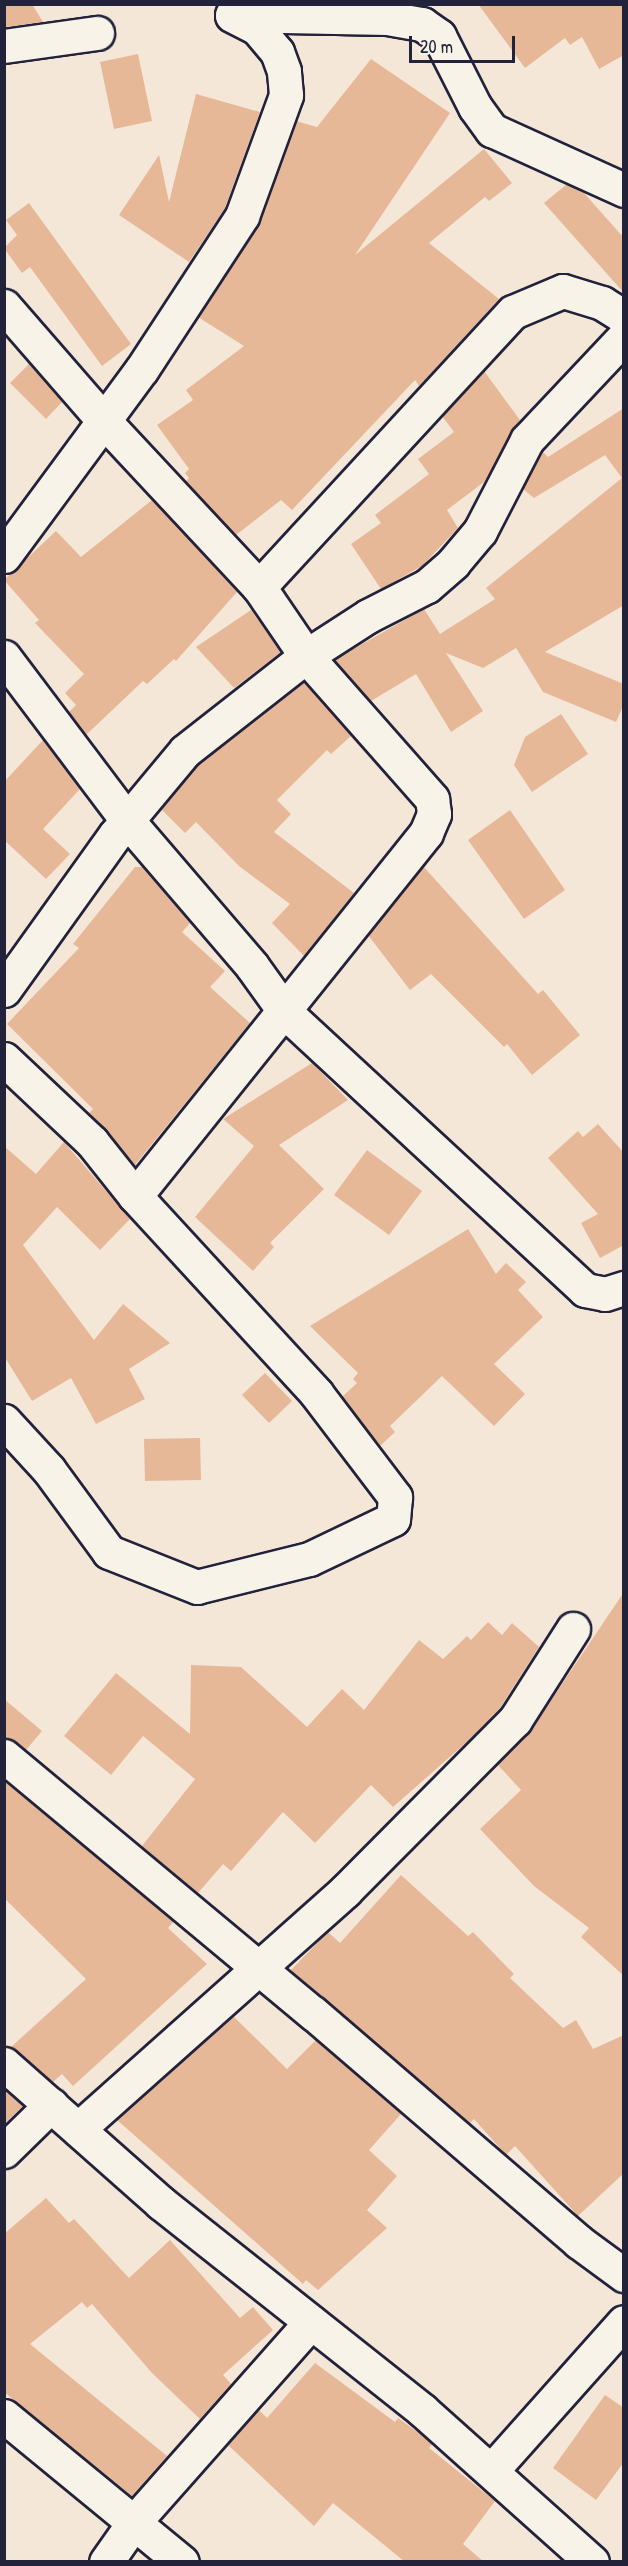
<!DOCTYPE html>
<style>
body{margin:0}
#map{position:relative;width:628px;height:2566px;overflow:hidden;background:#f4e7d8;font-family:"Patrick Hand",sans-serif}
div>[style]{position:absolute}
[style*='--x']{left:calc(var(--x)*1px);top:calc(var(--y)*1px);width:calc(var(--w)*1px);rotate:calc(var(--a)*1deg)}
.building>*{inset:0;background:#e7b898}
.roads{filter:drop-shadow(2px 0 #22223b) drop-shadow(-2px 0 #22223b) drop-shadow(0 2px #22223b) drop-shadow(0 -2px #22223b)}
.street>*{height:33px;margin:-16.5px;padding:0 16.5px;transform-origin:16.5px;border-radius:16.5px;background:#f7f3e8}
span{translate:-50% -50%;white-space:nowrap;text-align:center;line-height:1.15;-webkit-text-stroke:6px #f7f3e8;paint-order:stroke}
.frame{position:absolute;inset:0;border:6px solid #22223b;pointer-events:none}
.scale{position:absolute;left:409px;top:36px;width:106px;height:27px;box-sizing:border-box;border:3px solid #22223b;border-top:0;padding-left:8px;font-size:18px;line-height:21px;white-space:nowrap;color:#22223b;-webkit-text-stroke:4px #f7f3e8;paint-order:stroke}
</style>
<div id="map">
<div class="building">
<i style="clip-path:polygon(4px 4px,32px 4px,43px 22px,6px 27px)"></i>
<i style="clip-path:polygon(478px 4px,624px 4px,624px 55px,599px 69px,582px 37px,570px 45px,565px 38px,525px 68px)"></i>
<i style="clip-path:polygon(138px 54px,152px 121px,114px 129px,100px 62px)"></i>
<i style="clip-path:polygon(371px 59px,450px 113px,355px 255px,484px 149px,512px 183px,489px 201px,485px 197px,429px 243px,499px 299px,419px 386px,415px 380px,292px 510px,281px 500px,236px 535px,186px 481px,189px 478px,185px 473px,189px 469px,157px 425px,193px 400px,186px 390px,244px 346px,198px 317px,258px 226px,296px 121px,317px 127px)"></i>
<i style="clip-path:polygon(196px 94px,260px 112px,225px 208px,189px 262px,119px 215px,159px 155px,169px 202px)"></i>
<i style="clip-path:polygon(567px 184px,584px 193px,624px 238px,624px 293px,544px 203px)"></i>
<i style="clip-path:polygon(29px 203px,131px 344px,102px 366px,30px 267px,22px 273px,4px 248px,17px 235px,6px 220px)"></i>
<i style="clip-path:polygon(29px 364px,62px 402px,46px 419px,10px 383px)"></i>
<i style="clip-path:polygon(484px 371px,520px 420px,484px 482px,447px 510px,458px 528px,422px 566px,381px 589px,351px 544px,381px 523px,375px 515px,429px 474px,418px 459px,454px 432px,442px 416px)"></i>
<i style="clip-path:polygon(624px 408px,624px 605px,545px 652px,624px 684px,624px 704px,616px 722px,543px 692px,516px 648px,483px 668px,446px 653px,483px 711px,451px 732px,416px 674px,371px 701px,334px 660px,424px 609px,440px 634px,495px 599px,486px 588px,622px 478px,605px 455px,534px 498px,523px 489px,542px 451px,548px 457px)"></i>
<i style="clip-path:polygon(152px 500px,237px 592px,176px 661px,174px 659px,147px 684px,143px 681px,86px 735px,69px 712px,76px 705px,65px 693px,84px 674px,35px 623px,39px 620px,4px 580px,56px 531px,81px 557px)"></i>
<i style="clip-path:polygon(251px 610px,281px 652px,234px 688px,196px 647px)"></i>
<i style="clip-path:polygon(304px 682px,351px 736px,331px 754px,327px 750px,277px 800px,291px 814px,274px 832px,354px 893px,304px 956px,272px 923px,290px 904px,239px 866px,196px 822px,185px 833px,161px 809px,198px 765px)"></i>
<i style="clip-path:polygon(561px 714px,588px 754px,532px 792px,514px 765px,525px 737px)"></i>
<i style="clip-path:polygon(43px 740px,80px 789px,43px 829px,70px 854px,46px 879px,4px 840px,4px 782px)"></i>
<i style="clip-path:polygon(510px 810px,565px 890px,524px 919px,468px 840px)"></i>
<i style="clip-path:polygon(423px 866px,538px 994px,543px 990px,580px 1035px,532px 1075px,507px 1044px,504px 1047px,431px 974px,410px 990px,368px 935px)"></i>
<i style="clip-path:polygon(135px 867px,142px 867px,190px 923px,182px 932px,225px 971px,210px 987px,250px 1023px,135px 1165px,89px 1113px,93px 1109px,7px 1024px,79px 948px,73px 944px)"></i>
<i style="clip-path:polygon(312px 1063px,348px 1100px,279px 1145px,324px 1189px,270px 1243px,274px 1247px,253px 1271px,195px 1217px,254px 1146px,223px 1119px)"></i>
<i style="clip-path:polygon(598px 1124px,624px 1153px,624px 1245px,600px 1258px,581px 1223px,598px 1214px,548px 1158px,578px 1131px,583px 1137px)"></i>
<i style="clip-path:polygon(64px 1142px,130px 1219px,100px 1250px,57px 1207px,23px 1245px,94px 1340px,123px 1304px,170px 1343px,129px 1369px,145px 1399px,96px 1424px,71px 1378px,32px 1401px,4px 1356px,4px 1146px,36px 1174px)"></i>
<i style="clip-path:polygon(367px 1150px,422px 1191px,389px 1235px,334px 1195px)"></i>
<i style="clip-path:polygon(468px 1229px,496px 1274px,506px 1263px,526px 1282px,518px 1290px,543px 1317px,494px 1364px,525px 1394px,494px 1426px,442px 1376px,390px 1426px,395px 1432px,380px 1446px,342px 1397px,357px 1383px,353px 1379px,358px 1373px,310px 1326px)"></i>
<i style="clip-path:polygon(265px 1373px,292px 1401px,269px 1423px,242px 1395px)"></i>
<i style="clip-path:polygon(200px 1438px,201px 1480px,145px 1481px,144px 1439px)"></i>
<i style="clip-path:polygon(624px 1592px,624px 1976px,581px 1937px,589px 1928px,534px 1886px,480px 1829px,521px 1790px,497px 1764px,531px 1730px)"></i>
<i style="clip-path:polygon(488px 1622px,502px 1635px,512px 1623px,539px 1647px,500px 1708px,469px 1740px,393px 1807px,371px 1785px,315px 1843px,283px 1812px,231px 1871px,223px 1864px,198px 1893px,142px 1846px,195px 1779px,143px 1736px,111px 1775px,64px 1736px,116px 1673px,190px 1734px,191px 1665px,241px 1667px,307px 1727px,342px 1689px,364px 1710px,419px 1640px,443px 1659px,467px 1636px,471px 1640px)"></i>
<i style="clip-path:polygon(4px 1699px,42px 1731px,26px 1750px,4px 1738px)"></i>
<i style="clip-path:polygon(4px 1781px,174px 1921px,168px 1928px,207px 1964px,73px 2086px,62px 2074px,53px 2082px,11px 2047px,86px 1979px,4px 1898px)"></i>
<i style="clip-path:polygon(401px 1875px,468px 1936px,473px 1932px,514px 1974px,510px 1978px,563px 2028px,576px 2020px,593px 2049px,624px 2035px,624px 2173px,578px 2216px,515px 2146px,506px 2155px,474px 2119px,470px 2123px,291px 1970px,328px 1932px,340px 1943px)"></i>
<i style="clip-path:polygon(233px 2016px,287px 2069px,316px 2040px,401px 2114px,369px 2150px,397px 2176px,367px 2210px,387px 2228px,318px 2290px,306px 2280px,303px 2284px,117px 2120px)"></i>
<i style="clip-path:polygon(4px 2089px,23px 2106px,4px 2124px)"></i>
<i style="clip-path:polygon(46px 2198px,69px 2223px,74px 2219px,129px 2278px,170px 2240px,240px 2318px,253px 2307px,273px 2330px,223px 2375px,231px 2384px,200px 2419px,152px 2373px,92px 2304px,87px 2308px,82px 2302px,30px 2344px,167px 2456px,132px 2496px,4px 2392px,4px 2234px)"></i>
<i style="clip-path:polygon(315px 2363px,395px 2422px,398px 2418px,419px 2433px,432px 2444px,429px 2448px,495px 2501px,463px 2544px,484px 2562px,405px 2562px,333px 2503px,314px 2526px,228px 2445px,259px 2410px,267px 2418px)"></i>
<i style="clip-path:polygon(605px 2395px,624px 2408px,624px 2462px,596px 2500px,553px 2468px)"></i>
</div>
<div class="roads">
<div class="street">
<i style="--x:232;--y:15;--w:155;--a:1.1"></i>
<i style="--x:387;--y:18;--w:36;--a:10"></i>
<i style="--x:422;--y:24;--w:21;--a:35"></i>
<i style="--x:439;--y:36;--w:80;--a:63.1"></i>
<i style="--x:475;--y:107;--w:29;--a:54"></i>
<i style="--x:492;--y:130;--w:145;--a:24.4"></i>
<i style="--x:4;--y:46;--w:94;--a:-8"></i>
<i style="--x:4;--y:306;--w:152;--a:49"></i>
<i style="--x:104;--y:421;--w:227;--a:47"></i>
<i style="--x:259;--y:587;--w:83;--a:55.7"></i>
<i style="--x:306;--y:656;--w:191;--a:48.6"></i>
<i style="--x:432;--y:799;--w:15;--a:82"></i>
<i style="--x:434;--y:814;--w:21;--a:113"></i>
<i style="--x:426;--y:833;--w:465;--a:128.7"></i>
<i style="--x:4;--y:556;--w:232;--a:-53.6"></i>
<i style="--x:142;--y:369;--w:183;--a:-56.8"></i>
<i style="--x:242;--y:216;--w:129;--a:-70"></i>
<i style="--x:286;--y:95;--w:24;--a:-95"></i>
<i style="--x:284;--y:71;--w:20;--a:-110"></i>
<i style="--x:277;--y:52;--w:31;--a:-130"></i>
<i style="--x:257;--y:28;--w:28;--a:-153"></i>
<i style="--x:259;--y:587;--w:374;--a:-47.3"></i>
<i style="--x:513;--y:312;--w:54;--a:-22.8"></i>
<i style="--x:563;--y:291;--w:41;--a:17.1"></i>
<i style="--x:602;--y:303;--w:26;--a:32"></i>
<i style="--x:4;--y:657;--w:204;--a:53"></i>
<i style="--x:127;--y:820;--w:192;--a:49.4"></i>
<i style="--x:252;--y:966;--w:57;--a:54.3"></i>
<i style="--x:285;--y:1012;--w:409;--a:42.8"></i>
<i style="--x:585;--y:1290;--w:20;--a:11"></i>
<i style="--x:605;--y:1294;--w:20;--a:-18"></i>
<i style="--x:4;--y:990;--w:191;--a:-54.4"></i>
<i style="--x:115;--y:835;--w:109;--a:-50.2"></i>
<i style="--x:185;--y:751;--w:154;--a:-38.1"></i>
<i style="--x:306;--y:656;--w:74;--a:-32.8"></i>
<i style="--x:368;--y:616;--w:66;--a:-27"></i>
<i style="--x:427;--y:586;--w:35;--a:-41"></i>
<i style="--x:453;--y:563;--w:42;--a:-49.8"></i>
<i style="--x:480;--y:531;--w:102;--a:-62.7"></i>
<i style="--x:527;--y:440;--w:141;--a:-46.7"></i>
<i style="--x:4;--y:1059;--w:121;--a:43.3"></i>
<i style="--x:92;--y:1142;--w:69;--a:51.5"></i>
<i style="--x:135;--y:1196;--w:268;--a:47.4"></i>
<i style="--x:316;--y:1393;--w:131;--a:52.8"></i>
<i style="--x:395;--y:1497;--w:22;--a:95"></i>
<i style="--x:393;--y:1519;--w:93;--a:154.5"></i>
<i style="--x:309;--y:1559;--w:115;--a:166"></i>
<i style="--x:197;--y:1587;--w:95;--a:-158.3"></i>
<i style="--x:109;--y:1552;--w:102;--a:-126.2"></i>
<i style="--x:49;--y:1470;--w:67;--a:-132.6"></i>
<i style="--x:4;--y:1756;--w:402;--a:39.8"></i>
<i style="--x:313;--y:2013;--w:351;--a:40.7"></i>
<i style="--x:579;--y:2242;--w:56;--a:36.3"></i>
<i style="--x:4;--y:2064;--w:210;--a:41.5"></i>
<i style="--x:161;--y:2203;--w:333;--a:38.4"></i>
<i style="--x:422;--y:2410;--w:228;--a:41.8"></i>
<i style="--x:78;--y:2129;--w:358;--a:-41.7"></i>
<i style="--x:345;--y:1891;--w:241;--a:-45.2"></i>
<i style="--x:515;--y:1720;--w:108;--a:-57.5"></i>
<i style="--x:4;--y:2151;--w:66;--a:-44.4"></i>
<i style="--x:4;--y:2416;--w:230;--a:39.4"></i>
<i style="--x:492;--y:2470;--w:198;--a:-48.3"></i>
<i style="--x:106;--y:2562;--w:49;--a:-55"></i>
<i style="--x:134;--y:2522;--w:267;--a:-48.5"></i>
</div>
</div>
<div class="frame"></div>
<div class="scale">20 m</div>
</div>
